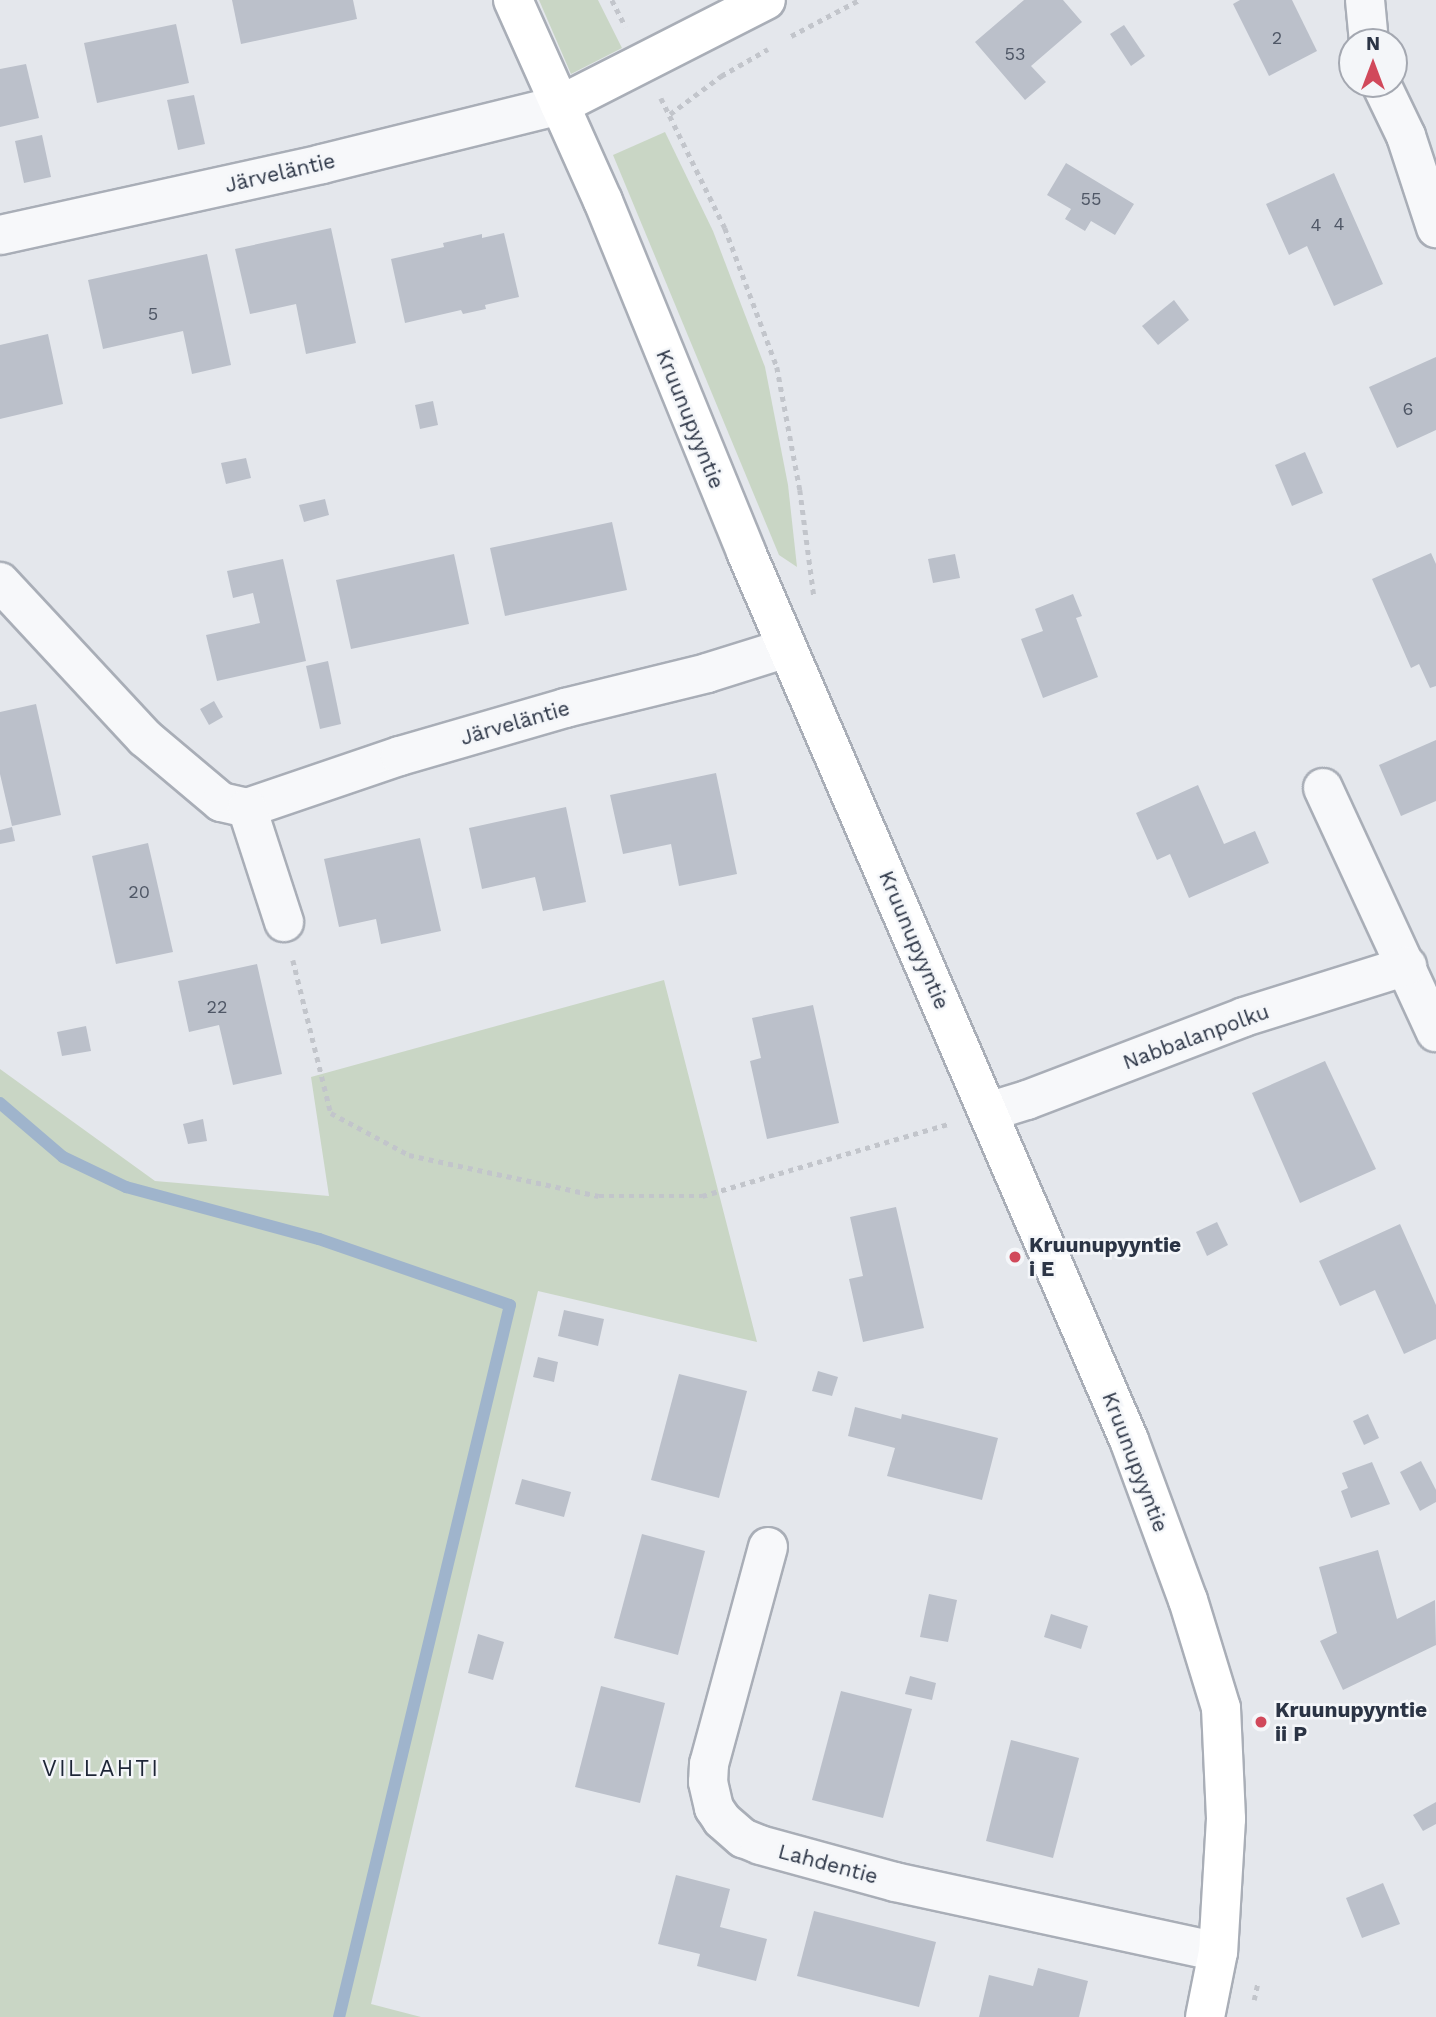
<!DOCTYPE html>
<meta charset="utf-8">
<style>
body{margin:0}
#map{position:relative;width:1436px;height:2017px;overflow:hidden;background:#e4e7ec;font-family:"Work Sans",sans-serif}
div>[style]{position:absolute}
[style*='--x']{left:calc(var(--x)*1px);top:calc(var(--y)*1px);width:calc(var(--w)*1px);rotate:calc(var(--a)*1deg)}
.green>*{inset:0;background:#c9d6c5}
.stream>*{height:12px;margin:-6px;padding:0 6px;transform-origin:6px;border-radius:6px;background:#9fb4cc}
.building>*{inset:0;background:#bbc0ca}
.path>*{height:4.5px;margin-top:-2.25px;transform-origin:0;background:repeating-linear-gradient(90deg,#c2c5cb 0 5px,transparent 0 10px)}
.roads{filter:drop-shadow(2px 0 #a9aeb7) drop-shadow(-2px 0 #a9aeb7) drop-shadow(0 2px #a9aeb7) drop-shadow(0 -2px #a9aeb7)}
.street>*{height:38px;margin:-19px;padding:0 19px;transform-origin:19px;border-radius:19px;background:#f7f8fa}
.secondary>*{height:38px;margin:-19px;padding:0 19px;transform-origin:19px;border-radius:19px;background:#fff}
.dots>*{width:19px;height:19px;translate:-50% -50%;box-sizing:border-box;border:4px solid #f4f6f9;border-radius:50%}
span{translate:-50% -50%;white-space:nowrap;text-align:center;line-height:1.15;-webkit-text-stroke:5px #f4f6f9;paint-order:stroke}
.number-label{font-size:18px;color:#4f5766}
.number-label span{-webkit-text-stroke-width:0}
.street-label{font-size:21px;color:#2b3445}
.poi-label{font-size:21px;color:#2b3445;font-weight:700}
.left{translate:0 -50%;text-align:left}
.neighbourhood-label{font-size:23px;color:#1d2536;letter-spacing:2px}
.north{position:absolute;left:1338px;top:28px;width:70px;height:70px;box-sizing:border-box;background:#f4f6f9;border:2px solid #a4a8b1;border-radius:50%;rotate:0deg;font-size:19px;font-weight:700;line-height:28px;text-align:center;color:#2b3445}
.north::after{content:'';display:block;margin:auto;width:24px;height:32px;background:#d1495b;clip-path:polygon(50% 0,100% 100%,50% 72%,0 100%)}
</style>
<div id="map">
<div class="green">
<i style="clip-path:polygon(539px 0,598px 0,622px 48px,571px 74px)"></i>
<i style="clip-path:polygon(665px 132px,713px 231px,765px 367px,788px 485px,797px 567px,779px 555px,613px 155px)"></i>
<i style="clip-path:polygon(664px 980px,757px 1342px,538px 1291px,371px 2004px,421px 2017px,0 2017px,0 1069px,155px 1181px,329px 1196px,311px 1077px)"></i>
</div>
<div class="stream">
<i style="--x:0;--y:1103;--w:83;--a:40.6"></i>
<i style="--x:63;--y:1157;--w:70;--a:25.5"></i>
<i style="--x:126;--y:1187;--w:200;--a:15.1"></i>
<i style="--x:319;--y:1239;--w:202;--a:19.1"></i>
<i style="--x:510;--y:1305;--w:732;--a:103.5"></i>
</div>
<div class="building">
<i style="clip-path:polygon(232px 0,353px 0,357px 19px,241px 44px)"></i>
<i style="clip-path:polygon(1024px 0,1063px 0,1082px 22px,1031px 66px,1046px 82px,1025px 100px,975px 42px)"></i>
<i style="clip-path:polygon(1240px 0,1292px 0,1317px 51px,1269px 76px,1233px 4px)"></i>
<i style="clip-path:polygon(176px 24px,189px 83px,97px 103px,84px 43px)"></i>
<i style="clip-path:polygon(1124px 25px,1145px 56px,1131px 66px,1110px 34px)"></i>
<i style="clip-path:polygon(26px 64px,39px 118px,0 127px,0 69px)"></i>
<i style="clip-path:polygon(194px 95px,205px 144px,178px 150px,167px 100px)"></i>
<i style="clip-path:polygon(42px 135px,51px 177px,24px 183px,15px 141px)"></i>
<i style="clip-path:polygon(1066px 163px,1134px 204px,1115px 235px,1091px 221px,1085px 231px,1065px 219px,1071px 209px,1047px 195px)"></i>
<i style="clip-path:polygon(1334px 173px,1383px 284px,1334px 306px,1307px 246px,1289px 255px,1266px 204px)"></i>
<i style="clip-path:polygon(331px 228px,356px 343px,306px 354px,296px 304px,250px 314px,235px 249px)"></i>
<i style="clip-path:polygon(504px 233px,519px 297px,485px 305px,486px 309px,463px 314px,461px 310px,405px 323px,391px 259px,444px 247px,443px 243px,482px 234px,482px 238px)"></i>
<i style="clip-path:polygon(207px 254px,231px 365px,192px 374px,183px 331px,103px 349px,88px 280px)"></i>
<i style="clip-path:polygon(1174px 300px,1189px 320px,1158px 345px,1142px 326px)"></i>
<i style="clip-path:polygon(48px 334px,63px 404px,0 419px,0 345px)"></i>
<i style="clip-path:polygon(1436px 357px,1436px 430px,1397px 448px,1369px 387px)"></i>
<i style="clip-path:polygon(433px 401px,438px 425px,420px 429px,415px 405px)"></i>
<i style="clip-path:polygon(1305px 452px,1323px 493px,1292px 506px,1275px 465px)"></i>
<i style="clip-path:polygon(246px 458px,251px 478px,226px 484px,221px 463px)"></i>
<i style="clip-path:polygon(325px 499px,329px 515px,304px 522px,299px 505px)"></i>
<i style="clip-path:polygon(612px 522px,627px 590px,505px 616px,490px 548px)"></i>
<i style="clip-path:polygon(1431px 553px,1436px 564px,1436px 686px,1430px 688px,1419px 664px,1411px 668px,1372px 579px)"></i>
<i style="clip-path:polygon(454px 554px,469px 624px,351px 649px,336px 580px)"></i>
<i style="clip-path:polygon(955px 554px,960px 578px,933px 583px,928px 559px)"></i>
<i style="clip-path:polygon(283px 559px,306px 661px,217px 681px,206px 635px,260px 623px,253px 593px,233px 598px,227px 571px)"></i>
<i style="clip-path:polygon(1073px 594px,1082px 616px,1076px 618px,1098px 677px,1043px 698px,1021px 639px,1043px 631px,1035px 609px)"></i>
<i style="clip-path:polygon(328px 661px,341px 724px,320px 729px,306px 666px)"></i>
<i style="clip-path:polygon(214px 701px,223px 717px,209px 725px,200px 709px)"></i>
<i style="clip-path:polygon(36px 704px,61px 815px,12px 826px,0 774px,0 712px)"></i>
<i style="clip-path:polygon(1436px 740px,1436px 801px,1401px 816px,1379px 765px)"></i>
<i style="clip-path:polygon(716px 773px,737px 874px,679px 886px,671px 844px,623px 854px,610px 795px)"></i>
<i style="clip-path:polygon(1198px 785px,1224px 844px,1255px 831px,1269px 863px,1189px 898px,1170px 854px,1157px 860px,1136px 813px)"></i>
<i style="clip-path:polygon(566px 807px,586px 902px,543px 911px,535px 877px,482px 889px,469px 828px)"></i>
<i style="clip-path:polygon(12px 827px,15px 841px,0 844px,0 830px)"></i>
<i style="clip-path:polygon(420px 838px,441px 931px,381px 944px,376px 919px,339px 927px,324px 859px)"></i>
<i style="clip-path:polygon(148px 843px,173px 952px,116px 964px,92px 856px)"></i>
<i style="clip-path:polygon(257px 964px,282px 1074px,233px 1085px,219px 1025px,189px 1032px,178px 981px)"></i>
<i style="clip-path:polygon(813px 1005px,839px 1123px,767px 1139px,750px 1061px,761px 1058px,752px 1018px)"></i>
<i style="clip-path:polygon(86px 1026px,91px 1051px,62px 1056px,57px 1032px)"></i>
<i style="clip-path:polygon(1325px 1061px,1376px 1169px,1300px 1203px,1252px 1093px)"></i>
<i style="clip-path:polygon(203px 1119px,207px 1141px,188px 1144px,183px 1124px)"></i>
<i style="clip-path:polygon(896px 1207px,924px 1328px,863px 1342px,849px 1279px,863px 1276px,850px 1217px)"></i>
<i style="clip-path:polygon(1217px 1222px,1228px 1245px,1207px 1256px,1196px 1232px)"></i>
<i style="clip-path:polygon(1400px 1224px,1436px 1305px,1436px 1339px,1404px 1354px,1375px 1290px,1340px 1306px,1319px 1261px)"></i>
<i style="clip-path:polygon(564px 1310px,604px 1319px,598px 1346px,558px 1336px)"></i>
<i style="clip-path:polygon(538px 1357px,558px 1362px,554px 1382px,533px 1377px)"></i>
<i style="clip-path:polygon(818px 1371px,838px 1377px,832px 1396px,812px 1391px)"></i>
<i style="clip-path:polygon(679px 1374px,747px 1391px,719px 1498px,651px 1480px)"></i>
<i style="clip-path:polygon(855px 1407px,901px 1419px,902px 1414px,998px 1438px,982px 1500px,887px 1476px,895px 1448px,848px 1436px)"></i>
<i style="clip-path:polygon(1368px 1414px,1379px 1438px,1364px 1445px,1353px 1421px)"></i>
<i style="clip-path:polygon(1421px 1461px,1436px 1490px,1436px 1502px,1420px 1511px,1400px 1472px)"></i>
<i style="clip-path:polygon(1372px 1462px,1390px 1504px,1351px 1518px,1341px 1491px,1348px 1488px,1342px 1473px)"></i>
<i style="clip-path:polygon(522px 1479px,571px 1492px,564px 1517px,515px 1504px)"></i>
<i style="clip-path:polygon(642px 1534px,705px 1551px,678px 1655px,614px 1638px)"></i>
<i style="clip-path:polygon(1378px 1550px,1397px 1619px,1435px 1600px,1436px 1645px,1343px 1690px,1320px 1641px,1337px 1633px,1319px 1567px)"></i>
<i style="clip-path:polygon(929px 1594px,957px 1600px,948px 1642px,920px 1637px)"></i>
<i style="clip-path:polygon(1051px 1614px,1088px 1626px,1081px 1649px,1044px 1637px)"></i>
<i style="clip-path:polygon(478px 1634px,504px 1642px,493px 1680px,468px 1673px)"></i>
<i style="clip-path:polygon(910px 1676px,936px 1683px,932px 1700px,905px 1694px)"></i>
<i style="clip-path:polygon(601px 1686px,665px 1703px,640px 1803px,575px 1787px)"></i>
<i style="clip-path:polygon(841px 1691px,912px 1709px,883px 1818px,812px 1800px)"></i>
<i style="clip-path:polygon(1011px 1740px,1079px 1758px,1053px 1858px,986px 1841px)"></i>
<i style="clip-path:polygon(1436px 1802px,1436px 1824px,1423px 1831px,1413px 1815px)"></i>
<i style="clip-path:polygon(676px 1875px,730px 1889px,720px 1927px,767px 1939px,756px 1981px,697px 1966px,700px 1954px,658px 1944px)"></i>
<i style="clip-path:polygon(1383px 1883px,1400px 1924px,1362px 1938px,1346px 1898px)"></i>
<i style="clip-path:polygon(814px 1911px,936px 1942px,919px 2007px,797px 1976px)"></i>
<i style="clip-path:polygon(1038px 1968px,1088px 1981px,1079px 2017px,979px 2017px,989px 1975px,1033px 1986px)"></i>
</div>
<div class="path">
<i style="--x:612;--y:0;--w:30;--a:63"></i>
<i style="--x:791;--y:36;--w:77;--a:-27.9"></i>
<i style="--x:661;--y:98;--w:145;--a:63.8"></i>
<i style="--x:725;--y:228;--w:148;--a:69.5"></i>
<i style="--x:777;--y:367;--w:125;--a:79.4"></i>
<i style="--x:800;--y:490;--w:108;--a:82.5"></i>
<i style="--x:670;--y:114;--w:64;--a:-36.7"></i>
<i style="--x:721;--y:76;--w:54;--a:-29.9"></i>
<i style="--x:293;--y:960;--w:158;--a:76.1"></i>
<i style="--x:331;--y:1113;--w:89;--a:28.3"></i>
<i style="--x:409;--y:1155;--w:194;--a:12.2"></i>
<i style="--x:599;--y:1196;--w:103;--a:0"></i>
<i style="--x:702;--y:1196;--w:256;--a:-16.3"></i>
<i style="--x:1254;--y:2000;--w:19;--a:-78"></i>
</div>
<div class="roads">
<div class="street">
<i style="--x:1365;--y:0;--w:42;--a:84.6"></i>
<i style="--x:1381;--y:84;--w:58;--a:64.3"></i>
<i style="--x:1406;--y:136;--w:97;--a:71.9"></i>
<i style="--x:0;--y:235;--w:330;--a:-12.4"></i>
<i style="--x:322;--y:164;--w:245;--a:-13.9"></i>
<i style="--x:0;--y:582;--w:213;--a:47.1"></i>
<i style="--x:145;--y:738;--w:99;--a:40.1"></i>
<i style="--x:221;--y:802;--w:27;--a:13"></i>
<i style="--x:247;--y:808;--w:162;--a:-18.8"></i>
<i style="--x:400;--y:756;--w:172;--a:-16.2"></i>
<i style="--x:565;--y:708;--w:146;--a:-13.8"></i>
<i style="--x:707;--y:673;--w:84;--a:-17.4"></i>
<i style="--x:1323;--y:788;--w:269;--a:65.2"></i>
<i style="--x:247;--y:808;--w:120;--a:72"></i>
<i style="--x:988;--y:1112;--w:41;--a:-17.1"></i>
<i style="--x:1027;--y:1100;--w:232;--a:-20.9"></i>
<i style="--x:1244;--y:1017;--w:171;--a:-17.4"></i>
<i style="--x:768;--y:1547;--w:225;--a:105.2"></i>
<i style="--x:709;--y:1764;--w:18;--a:93"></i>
<i style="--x:708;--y:1782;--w:27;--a:77"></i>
<i style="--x:714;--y:1808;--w:14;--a:56"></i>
<i style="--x:722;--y:1820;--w:28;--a:41"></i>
<i style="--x:743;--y:1838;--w:18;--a:22"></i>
<i style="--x:760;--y:1845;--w:140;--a:15.3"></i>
<i style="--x:895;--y:1882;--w:330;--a:12.2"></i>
</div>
<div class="secondary">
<i style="--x:513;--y:0;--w:220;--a:65.9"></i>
<i style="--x:603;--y:201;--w:379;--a:67.8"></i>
<i style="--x:746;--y:552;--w:967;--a:66.67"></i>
<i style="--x:1129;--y:1440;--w:171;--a:69.8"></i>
<i style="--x:1188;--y:1600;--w:113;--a:73"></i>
<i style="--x:1221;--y:1708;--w:111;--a:87.4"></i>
<i style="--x:1226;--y:1819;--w:133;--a:93.4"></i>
<i style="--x:1218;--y:1952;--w:66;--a:101.3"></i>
<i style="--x:560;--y:105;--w:231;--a:-27"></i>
</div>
</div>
<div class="dots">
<i style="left:1015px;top:1257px;background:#d1495b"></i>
<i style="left:1261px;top:1722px;background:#d1495b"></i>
</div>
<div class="number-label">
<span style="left:1277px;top:38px">2</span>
<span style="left:1015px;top:54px">53</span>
<span style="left:1091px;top:199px">55</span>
<span style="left:1339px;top:224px">4</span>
<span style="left:1316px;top:225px">4</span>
<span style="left:153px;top:314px">5</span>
<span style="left:1408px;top:409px">6</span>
<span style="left:139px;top:892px">20</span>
<span style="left:217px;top:1007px">22</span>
</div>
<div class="street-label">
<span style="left:280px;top:173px;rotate:-13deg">Järveläntie</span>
<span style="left:690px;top:419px;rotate:68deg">Kruunupyyntie</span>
<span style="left:515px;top:723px;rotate:-16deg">Järveläntie</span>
<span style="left:914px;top:940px;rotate:67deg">Kruunupyyntie</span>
<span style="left:1196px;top:1037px;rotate:-20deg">Nabbalanpolku</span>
<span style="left:1135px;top:1462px;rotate:69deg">Kruunupyyntie</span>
<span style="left:828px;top:1864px;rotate:15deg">Lahdentie</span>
</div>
<div class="poi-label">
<span class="left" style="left:1029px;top:1257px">Kruunupyyntie<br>i E</span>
<span class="left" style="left:1275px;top:1722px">Kruunupyyntie<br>ii P</span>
</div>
<div class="neighbourhood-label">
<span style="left:101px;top:1769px">VILLAHTI</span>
</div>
<div class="north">N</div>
</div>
